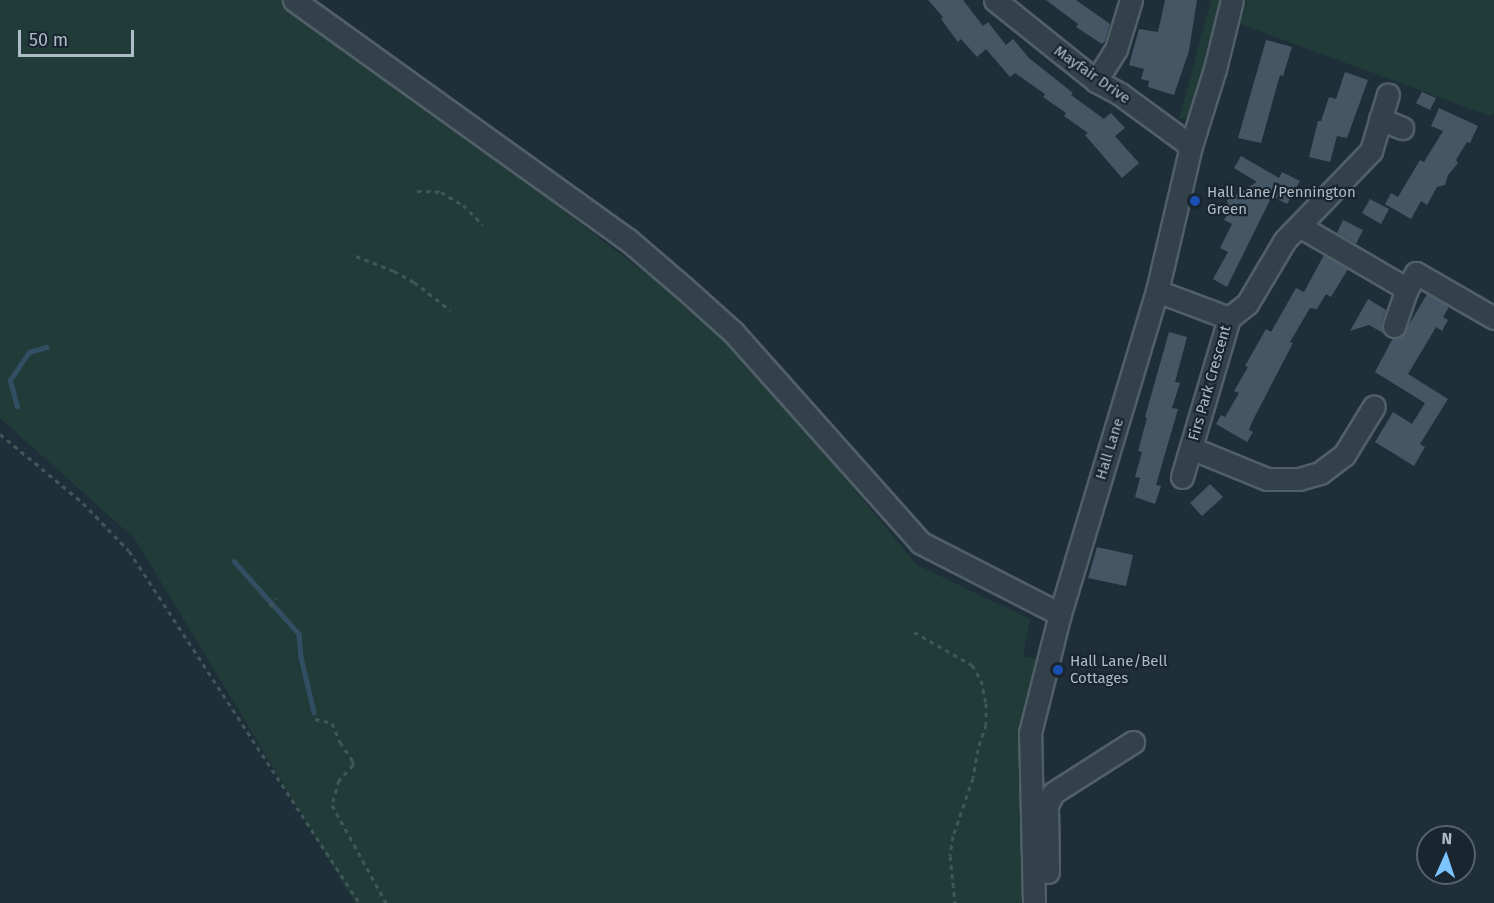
<!DOCTYPE html>
<style>
body{margin:0}
#map{position:relative;width:1494px;height:903px;overflow:hidden;background:#1f2f3a;font-family:"Fira Sans",sans-serif}
div>[style]{position:absolute}
[style*='--x']{left:calc(var(--x)*1px);top:calc(var(--y)*1px);width:calc(var(--w)*1px);rotate:calc(var(--a)*1deg)}
.green>*{inset:0;background:#213b39}
.stream>*{height:4.5px;margin:-2.25px;padding:0 2.25px;transform-origin:2.25px;border-radius:2.25px;background:#324e63}
.building>*{inset:0;background:#455764}
.path>*{height:3px;margin-top:-1.5px;transform-origin:0;background:repeating-linear-gradient(90deg,#3f5756 0 4.5px,transparent 0 9px)}
.roads{filter:drop-shadow(2px 0 #515f68) drop-shadow(-2px 0 #515f68) drop-shadow(0 2px #515f68) drop-shadow(0 -2px #515f68)}
.minor>*{height:21px;margin:-10.5px;padding:0 10.5px;transform-origin:10.5px;border-radius:10.5px;background:#33414a}
.dots>*{width:16px;height:16px;translate:-50% -50%;box-sizing:border-box;border:3px solid #19252f;border-radius:50%}
span{translate:-50% -50%;white-space:nowrap;text-align:center;line-height:1.15;-webkit-text-stroke:4.5px #19252f;paint-order:stroke}
.street-label{font-size:15px;color:#aebcc7}
.poi-label{font-size:15px;color:#aebcc7}
.left{translate:0 -50%;text-align:left}
.north{position:absolute;left:1416px;top:825px;width:60px;height:60px;box-sizing:border-box;background:#19252f;border:2px solid #55616c;border-radius:50%;rotate:3deg;font-size:16px;font-weight:700;line-height:24px;text-align:center;color:#aebcc7}
.north::after{content:'';display:block;margin:auto;width:21px;height:27px;background:#7bc4ff;clip-path:polygon(50% 0,100% 100%,50% 72%,0 100%)}
.scale{position:absolute;left:18px;top:30px;width:116px;height:27px;box-sizing:border-box;border:3px solid #aebcc7;border-top:0;padding-left:8px;font-size:18px;line-height:21px;white-space:nowrap;color:#aebcc7;-webkit-text-stroke:4px #19252f;paint-order:stroke}
</style>
<div id="map">
<div class="green">
<i style="clip-path:polygon(0 0,287px 0,728px 336px,917px 565px,1030px 619px,1023px 656px,1038px 659px,1021px 720px,1021px 903px,355px 903px,135px 539px,0 418px)"></i>
<i style="clip-path:polygon(1211px 0,1224px 0,1219px 26px,1189px 117px,1179px 119px)"></i>
<i style="clip-path:polygon(1247px 0,1494px 0,1494px 113px,1490px 116px,1240px 24px)"></i>
</div>
<div class="stream">
<i style="--x:17;--y:407;--w:28;--a:-105"></i>
<i style="--x:10;--y:380;--w:34;--a:-56"></i>
<i style="--x:29;--y:352;--w:18;--a:-16"></i>
<i style="--x:234;--y:561;--w:98;--a:48.3"></i>
<i style="--x:299;--y:634;--w:23;--a:85"></i>
<i style="--x:301;--y:657;--w:57;--a:76.7"></i>
</div>
<div class="building">
<i style="clip-path:polygon(928px 0,963px 0,983px 26px,988px 22px,1006px 45px,1013px 39px,1029px 58px,1073px 93px,1071px 95px,1104px 119px,1111px 113px,1125px 128px,1115px 136px,1139px 163px,1122px 178px,1085px 135px,1088px 133px,1064px 116px,1066px 113px,1043px 97px,1045px 94px,1015px 73px,1010px 77px,986px 49px,977px 57px,961px 39px,958px 42px,941px 19px,943px 17px)"></i>
<i style="clip-path:polygon(1046px 0,1076px 0,1110px 24px,1105px 41px,1102px 44px,1076px 27px,1078px 24px)"></i>
<i style="clip-path:polygon(1165px 0,1197px 0,1189px 51px,1174px 95px,1148px 87px,1149px 81px,1141px 79px,1144px 69px,1129px 65px,1139px 29px,1158px 32px)"></i>
<i style="clip-path:polygon(1266px 40px,1292px 47px,1283px 76px,1280px 75px,1261px 143px,1238px 138px)"></i>
<i style="clip-path:polygon(1345px 72px,1368px 80px,1347px 138px,1337px 136px,1330px 162px,1309px 157px,1318px 121px,1321px 121px,1329px 97px,1336px 99px)"></i>
<i style="clip-path:polygon(1422px 92px,1436px 98px,1430px 110px,1416px 103px)"></i>
<i style="clip-path:polygon(1439px 108px,1478px 126px,1470px 143px,1467px 142px,1456px 160px,1458px 163px,1448px 175px,1445px 185px,1437px 187px,1427px 205px,1421px 201px,1411px 219px,1385px 204px,1391px 193px,1398px 197px,1420px 160px,1424px 162px,1443px 131px,1431px 126px)"></i>
<i style="clip-path:polygon(1241px 156px,1279px 178px,1282px 172px,1300px 181px,1287px 204px,1272px 196px,1227px 287px,1213px 279px,1228px 252px,1220px 248px,1232px 224px,1224px 220px,1229px 212px,1227px 200px,1257px 182px,1234px 168px)"></i>
<i style="clip-path:polygon(1370px 199px,1389px 209px,1381px 224px,1362px 213px)"></i>
<i style="clip-path:polygon(1343px 220px,1363px 230px,1356px 244px,1337px 233px)"></i>
<i style="clip-path:polygon(1324px 255px,1348px 269px,1331px 297px,1326px 294px,1317px 309px,1310px 308px,1290px 342px,1293px 343px,1253px 420px,1249px 430px,1253px 432px,1247px 442px,1216px 424px,1221px 415px,1225px 417px,1239px 393px,1234px 391px,1248px 367px,1245px 366px,1266px 329px,1271px 332px,1296px 288px,1304px 292px)"></i>
<i style="clip-path:polygon(1427px 294px,1449px 307px,1443px 317px,1448px 320px,1442px 331px,1436px 327px,1408px 374px,1448px 399px,1420px 444px,1425px 447px,1414px 466px,1375px 442px,1393px 412px,1412px 424px,1425px 403px,1375px 372px,1393px 338px,1403px 335px)"></i>
<i style="clip-path:polygon(1368px 299px,1386px 310px,1382px 322px,1383px 333px,1369px 325px,1350px 331px)"></i>
<i style="clip-path:polygon(1169px 332px,1187px 337px,1175px 382px,1180px 383px,1172px 408px,1178px 409px,1156px 485px,1161px 486px,1155px 504px,1135px 497px,1140px 478px,1135px 477px,1142px 452px,1138px 451px,1147px 418px,1145px 417px)"></i>
<i style="clip-path:polygon(1210px 484px,1223px 497px,1202px 516px,1190px 503px)"></i>
<i style="clip-path:polygon(1097px 547px,1133px 555px,1126px 586px,1088px 578px)"></i>
</div>
<div class="path">
<i style="--x:417;--y:191;--w:24;--a:2"></i>
<i style="--x:441;--y:192;--w:26;--a:31"></i>
<i style="--x:463;--y:205;--w:28;--a:45"></i>
<i style="--x:356;--y:256;--w:41;--a:21.5"></i>
<i style="--x:394;--y:271;--w:23;--a:29"></i>
<i style="--x:414;--y:282;--w:46;--a:37.9"></i>
<i style="--x:0;--y:434;--w:108;--a:39.7"></i>
<i style="--x:83;--y:503;--w:66;--a:46.2"></i>
<i style="--x:129;--y:551;--w:420;--a:56.8"></i>
<i style="--x:270;--y:606;--w:10;--a:-53"></i>
<i style="--x:914;--y:632;--w:67;--a:29.6"></i>
<i style="--x:972;--y:665;--w:17;--a:59"></i>
<i style="--x:981;--y:680;--w:24;--a:78"></i>
<i style="--x:986;--y:703;--w:21;--a:90"></i>
<i style="--x:986;--y:724;--w:26;--a:108"></i>
<i style="--x:978;--y:749;--w:29;--a:100"></i>
<i style="--x:973;--y:778;--w:61;--a:109"></i>
<i style="--x:953;--y:836;--w:20;--a:99"></i>
<i style="--x:950;--y:856;--w:47;--a:83.9"></i>
<i style="--x:315;--y:719;--w:17;--a:13"></i>
<i style="--x:332;--y:723;--w:21;--a:67"></i>
<i style="--x:340;--y:742;--w:23;--a:56"></i>
<i style="--x:353;--y:761;--w:4;--a:90"></i>
<i style="--x:353;--y:765;--w:21;--a:133"></i>
<i style="--x:339;--y:780;--w:26;--a:106"></i>
<i style="--x:332;--y:805;--w:112;--a:61.1"></i>
</div>
<div class="roads">
<div class="minor">
<i style="--x:294;--y:0;--w:410;--a:35.7"></i>
<i style="--x:627;--y:239;--w:74;--a:40.6"></i>
<i style="--x:683;--y:287;--w:69;--a:42"></i>
<i style="--x:734;--y:333;--w:281;--a:48.3"></i>
<i style="--x:921;--y:543;--w:156;--a:27.1"></i>
<i style="--x:995;--y:0;--w:129;--a:38.7"></i>
<i style="--x:1096;--y:81;--w:27;--a:28"></i>
<i style="--x:1120;--y:94;--w:88;--a:36.2"></i>
<i style="--x:1096;--y:81;--w:38;--a:-58"></i>
<i style="--x:1116;--y:49;--w:51;--a:-73"></i>
<i style="--x:1380;--y:119;--w:24;--a:22"></i>
<i style="--x:1301;--y:227;--w:123;--a:30.3"></i>
<i style="--x:1407;--y:289;--w:18;--a:-61"></i>
<i style="--x:1416;--y:273;--w:90;--a:30"></i>
<i style="--x:1157;--y:291;--w:77;--a:20.6"></i>
<i style="--x:1394;--y:326;--w:39;--a:-71"></i>
<i style="--x:1191;--y:448;--w:82;--a:22.2"></i>
<i style="--x:1267;--y:479;--w:32;--a:0"></i>
<i style="--x:1299;--y:479;--w:22;--a:-16"></i>
<i style="--x:1320;--y:473;--w:30;--a:-37"></i>
<i style="--x:1344;--y:455;--w:57;--a:-58.5"></i>
<i style="--x:1182;--y:477;--w:166;--a:-73.5"></i>
<i style="--x:1229;--y:318;--w:23;--a:-38"></i>
<i style="--x:1247;--y:304;--w:74;--a:-59.3"></i>
<i style="--x:1285;--y:240;--w:124;--a:-46"></i>
<i style="--x:1371;--y:151;--w:59;--a:-73.4"></i>
<i style="--x:1048;--y:872;--w:67;--a:-90.9"></i>
<i style="--x:1047;--y:805;--w:13;--a:-63"></i>
<i style="--x:1053;--y:793;--w:95;--a:-32.5"></i>
<i style="--x:1034;--y:903;--w:170;--a:-91.3"></i>
<i style="--x:1030;--y:733;--w:123;--a:-75.9"></i>
<i style="--x:1060;--y:614;--w:337;--a:-73.3"></i>
<i style="--x:1157;--y:291;--w:149;--a:-76.8"></i>
<i style="--x:1191;--y:146;--w:81;--a:-72.7"></i>
<i style="--x:1215;--y:69;--w:71;--a:-76.2"></i>
</div>
</div>
<div class="dots">
<i style="left:1195px;top:201px;background:#1a4fb4"></i>
<i style="left:1058px;top:670px;background:#1a4fb4"></i>
</div>
<div class="street-label">
<span style="left:1092px;top:75px;rotate:35deg">Mayfair Drive</span>
<span style="left:1210px;top:383px;rotate:-74deg">Firs Park Crescent</span>
<span style="left:1110px;top:449px;rotate:-73deg">Hall Lane</span>
</div>
<div class="poi-label">
<span class="left" style="left:1207px;top:201px">Hall Lane/Pennington<br>Green</span>
<span class="left" style="left:1070px;top:670px">Hall Lane/Bell<br>Cottages</span>
</div>
<div class="north">N</div>
<div class="scale">50 m</div>
</div>
